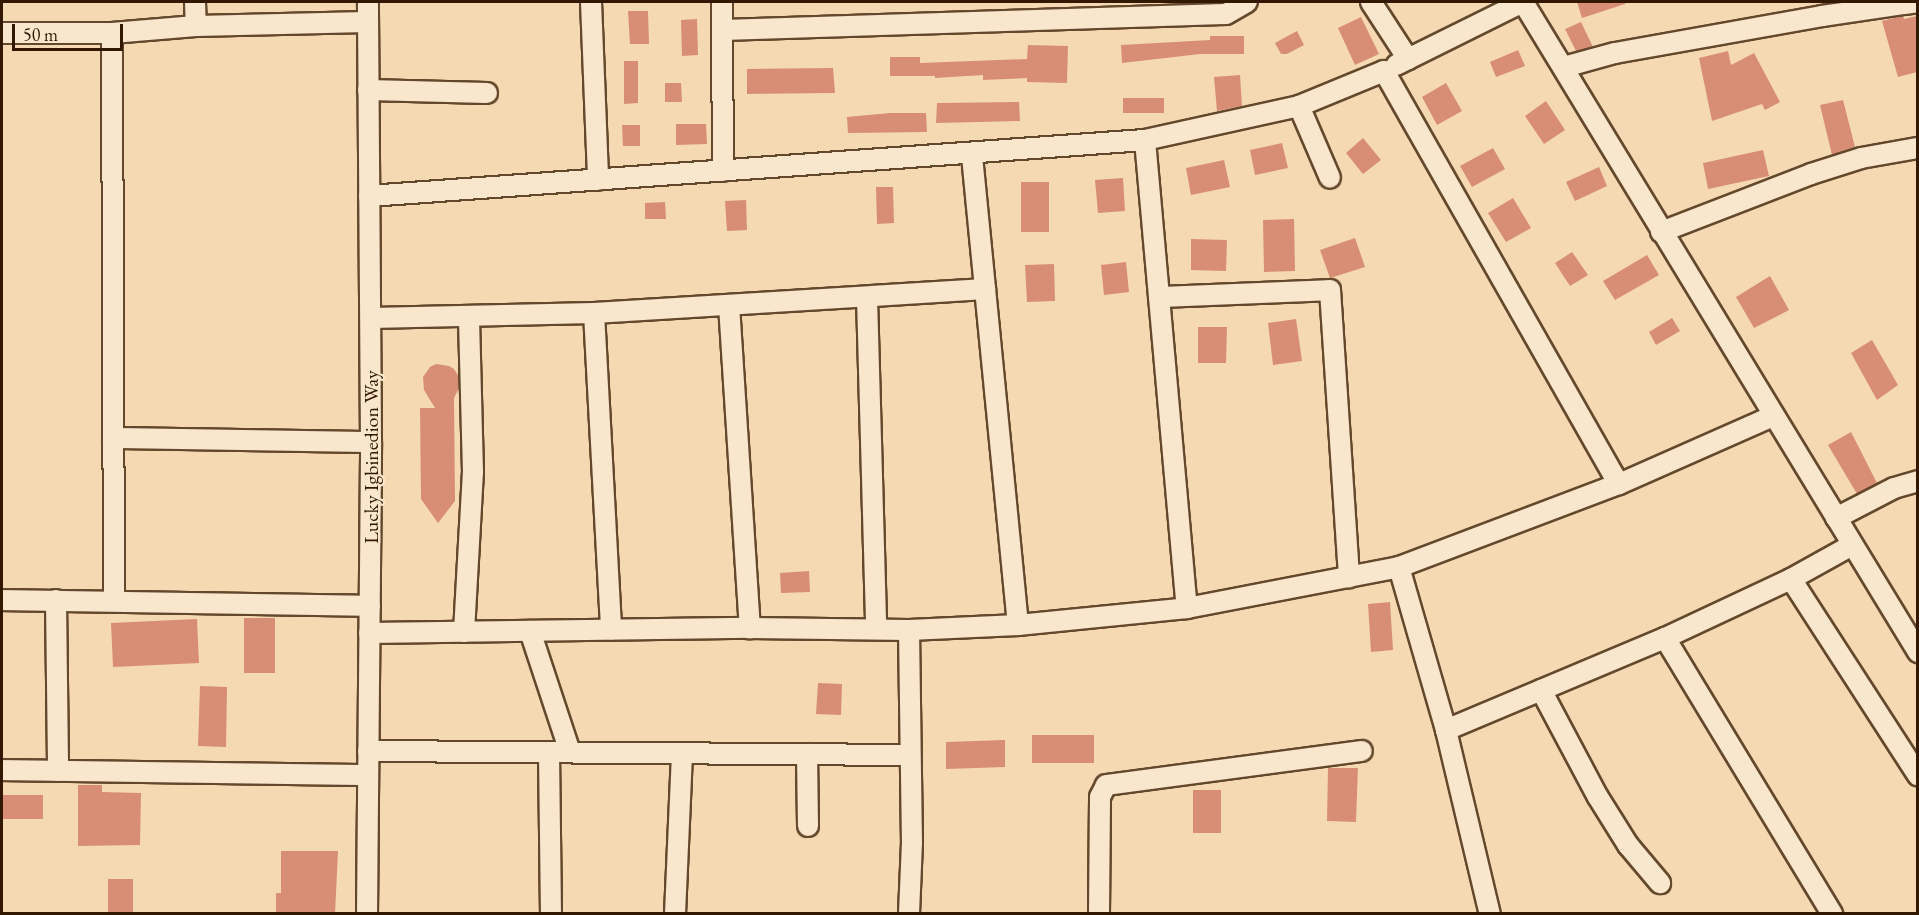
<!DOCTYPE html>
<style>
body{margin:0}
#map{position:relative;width:1919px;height:915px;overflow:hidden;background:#f5d9b2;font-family:"EB Garamond",serif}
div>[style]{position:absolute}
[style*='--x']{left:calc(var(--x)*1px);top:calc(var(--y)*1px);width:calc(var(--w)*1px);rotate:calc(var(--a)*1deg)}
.building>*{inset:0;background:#d88e74}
.roads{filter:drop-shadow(2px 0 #64482c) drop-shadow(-2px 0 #64482c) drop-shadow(0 2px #64482c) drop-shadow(0 -2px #64482c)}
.minor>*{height:20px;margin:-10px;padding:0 10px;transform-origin:10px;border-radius:10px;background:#f8e6cd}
span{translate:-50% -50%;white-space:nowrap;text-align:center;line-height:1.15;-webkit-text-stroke:4.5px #f8e6cd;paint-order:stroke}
.street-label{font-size:20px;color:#331800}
.frame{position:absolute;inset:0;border:3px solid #331800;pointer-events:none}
.scale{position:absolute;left:12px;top:24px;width:111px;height:27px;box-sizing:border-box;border:3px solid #331800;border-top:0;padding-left:8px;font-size:18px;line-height:21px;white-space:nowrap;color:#331800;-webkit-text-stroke:4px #f8e6cd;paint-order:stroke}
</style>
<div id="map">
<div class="building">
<i style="clip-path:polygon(1577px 2px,1625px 2px,1625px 4px,1582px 18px)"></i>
<i style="clip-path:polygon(628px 11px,648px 11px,649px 44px,630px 44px)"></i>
<i style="clip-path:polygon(1903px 16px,1904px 19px,1917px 16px,1917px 72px,1898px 77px,1882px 21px)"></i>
<i style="clip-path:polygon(1361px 17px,1379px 54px,1355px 65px,1338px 28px)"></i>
<i style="clip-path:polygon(697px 19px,698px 55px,682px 56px,681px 20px)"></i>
<i style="clip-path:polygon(1581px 22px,1593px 47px,1576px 51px,1565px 29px)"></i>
<i style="clip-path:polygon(1297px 31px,1304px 45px,1287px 54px,1281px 54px,1275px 43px)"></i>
<i style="clip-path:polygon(1210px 36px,1244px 36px,1244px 54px,1200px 54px,1122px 63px,1121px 45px,1210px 40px)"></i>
<i style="clip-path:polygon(1028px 45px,1068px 46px,1067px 83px,1027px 82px,1027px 78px,983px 80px,983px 75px,935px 78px,935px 76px,890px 76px,890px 57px,920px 57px,920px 63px,1027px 59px)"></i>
<i style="clip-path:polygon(1518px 50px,1525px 66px,1496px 77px,1490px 62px)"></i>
<i style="clip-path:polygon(1728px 51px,1731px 65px,1754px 53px,1780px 102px,1765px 110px,1762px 104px,1712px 121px,1699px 58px)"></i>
<i style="clip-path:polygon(624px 61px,638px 61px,638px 103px,624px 104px)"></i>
<i style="clip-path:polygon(833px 68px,835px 93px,747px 94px,747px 69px)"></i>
<i style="clip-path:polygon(1240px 75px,1242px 106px,1217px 111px,1214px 77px)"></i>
<i style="clip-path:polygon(665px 83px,681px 83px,682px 102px,665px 102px)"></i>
<i style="clip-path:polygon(1446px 83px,1462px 111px,1437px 125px,1422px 97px)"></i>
<i style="clip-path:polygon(1123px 98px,1164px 98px,1164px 113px,1123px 113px)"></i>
<i style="clip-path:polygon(1843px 100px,1855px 147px,1832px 155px,1820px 105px)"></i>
<i style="clip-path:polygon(1546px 101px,1565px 130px,1544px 144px,1525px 116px)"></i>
<i style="clip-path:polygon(1019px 102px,1020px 121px,936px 123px,937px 103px)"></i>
<i style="clip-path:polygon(890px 113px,926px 113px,927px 132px,848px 133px,847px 117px)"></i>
<i style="clip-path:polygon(676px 124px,706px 124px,707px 144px,676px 145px)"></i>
<i style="clip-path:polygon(622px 125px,640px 125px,640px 146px,623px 146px)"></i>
<i style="clip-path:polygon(1363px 138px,1381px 160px,1363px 174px,1346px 153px)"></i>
<i style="clip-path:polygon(1282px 143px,1288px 168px,1255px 175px,1250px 150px)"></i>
<i style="clip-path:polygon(1493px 148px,1505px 169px,1472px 187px,1460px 166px)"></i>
<i style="clip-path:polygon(1763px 150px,1769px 176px,1708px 189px,1703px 163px)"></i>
<i style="clip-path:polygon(1224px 160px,1230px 187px,1191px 195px,1186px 168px)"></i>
<i style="clip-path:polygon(1599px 167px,1607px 186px,1575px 201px,1566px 182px)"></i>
<i style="clip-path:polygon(1123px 178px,1125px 211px,1098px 213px,1095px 180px)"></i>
<i style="clip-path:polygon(1021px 182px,1049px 182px,1049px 232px,1021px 232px)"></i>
<i style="clip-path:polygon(876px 187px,893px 187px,894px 223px,877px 224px)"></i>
<i style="clip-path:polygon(1513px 198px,1531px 228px,1506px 242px,1488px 213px)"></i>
<i style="clip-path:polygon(746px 200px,747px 230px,727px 231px,725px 201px)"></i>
<i style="clip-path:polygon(665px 202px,666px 219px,645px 219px,645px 203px)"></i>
<i style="clip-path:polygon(1294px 219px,1295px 271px,1264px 272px,1263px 220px)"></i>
<i style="clip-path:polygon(1355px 238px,1365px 267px,1330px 278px,1320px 250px)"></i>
<i style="clip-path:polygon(1191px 239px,1227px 240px,1226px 271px,1191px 270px)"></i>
<i style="clip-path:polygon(1572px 252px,1588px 275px,1570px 286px,1555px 263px)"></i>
<i style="clip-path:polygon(1647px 255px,1659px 275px,1615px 300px,1603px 281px)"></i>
<i style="clip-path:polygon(1126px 262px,1129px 292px,1104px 295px,1101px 265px)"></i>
<i style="clip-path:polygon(1054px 264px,1055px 301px,1027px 302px,1025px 265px)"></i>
<i style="clip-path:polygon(1770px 276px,1789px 310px,1754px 328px,1736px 297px)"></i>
<i style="clip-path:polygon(1672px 318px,1680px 331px,1656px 345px,1649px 332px)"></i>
<i style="clip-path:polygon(1296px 319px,1302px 361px,1273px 365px,1268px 323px)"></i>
<i style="clip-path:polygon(1198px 327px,1227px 327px,1226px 363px,1198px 363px)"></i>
<i style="clip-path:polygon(1872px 340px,1898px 385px,1877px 400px,1851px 353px)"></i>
<i style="clip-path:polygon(436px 364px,449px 366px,454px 369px,459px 377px,459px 388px,454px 398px,455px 501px,438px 523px,421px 499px,420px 408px,435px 408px,424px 390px,423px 377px,430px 367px)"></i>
<i style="clip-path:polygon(1851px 432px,1877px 483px,1857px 494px,1828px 445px)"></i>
<i style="clip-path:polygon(809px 571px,810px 592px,781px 593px,780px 573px)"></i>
<i style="clip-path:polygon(1390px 602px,1393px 650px,1371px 652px,1368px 604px)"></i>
<i style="clip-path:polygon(244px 618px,275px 618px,275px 673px,244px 673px)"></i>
<i style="clip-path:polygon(197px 619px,199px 663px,113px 667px,111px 623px)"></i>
<i style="clip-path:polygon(818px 683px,842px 684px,841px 715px,816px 714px)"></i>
<i style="clip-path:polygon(200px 686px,227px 687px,226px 747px,198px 746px)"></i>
<i style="clip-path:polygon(1032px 735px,1094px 735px,1094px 763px,1032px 763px)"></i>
<i style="clip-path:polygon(1005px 740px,1005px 767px,946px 769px,946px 742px)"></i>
<i style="clip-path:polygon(1328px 768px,1358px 768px,1356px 822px,1327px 821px)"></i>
<i style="clip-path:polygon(78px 785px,102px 785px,102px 792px,141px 793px,140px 845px,78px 846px)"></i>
<i style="clip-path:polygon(1193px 790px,1221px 790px,1221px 833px,1193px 833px)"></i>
<i style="clip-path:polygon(2px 795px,43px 795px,43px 819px,2px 819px)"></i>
<i style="clip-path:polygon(281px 851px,338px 851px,335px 914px,276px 914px,276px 893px,281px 893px)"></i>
<i style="clip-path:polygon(108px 879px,133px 879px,133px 914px,108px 914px)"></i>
</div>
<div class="roads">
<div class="minor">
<i style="--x:195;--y:2;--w:24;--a:88"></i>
<i style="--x:591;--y:2;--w:178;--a:87.7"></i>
<i style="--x:722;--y:2;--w:169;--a:89.7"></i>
<i style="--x:1371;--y:2;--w:68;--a:57"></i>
<i style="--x:1408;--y:59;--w:13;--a:153"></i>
<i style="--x:1523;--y:2;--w:761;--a:58.71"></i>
<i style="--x:723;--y:30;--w:503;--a:-1.82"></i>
<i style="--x:1226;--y:14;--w:24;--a:-30"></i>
<i style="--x:2;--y:33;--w:110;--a:0"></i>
<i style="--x:112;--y:33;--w:84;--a:-4.8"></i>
<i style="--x:196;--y:26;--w:171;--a:-1.3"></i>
<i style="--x:112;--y:33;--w:568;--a:89.8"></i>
<i style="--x:1408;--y:59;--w:128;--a:-26.4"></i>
<i style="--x:1564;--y:67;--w:53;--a:-15.4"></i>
<i style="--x:1615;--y:53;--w:210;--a:-10.1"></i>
<i style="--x:1822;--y:16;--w:97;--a:-8.3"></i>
<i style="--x:368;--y:90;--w:119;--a:1.4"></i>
<i style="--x:1299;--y:106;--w:78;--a:66.7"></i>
<i style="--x:1145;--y:140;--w:470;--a:84.9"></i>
<i style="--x:1187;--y:608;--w:216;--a:-10.9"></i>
<i style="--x:1399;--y:567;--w:235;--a:-20.7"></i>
<i style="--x:1619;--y:484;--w:168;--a:-23.8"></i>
<i style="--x:369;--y:196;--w:778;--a:-4.13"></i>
<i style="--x:1145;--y:140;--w:158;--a:-12.4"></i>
<i style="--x:1299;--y:106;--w:92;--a:-22.4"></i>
<i style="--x:1384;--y:71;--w:475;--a:60.4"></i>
<i style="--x:1661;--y:232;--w:161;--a:-21.1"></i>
<i style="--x:1811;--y:174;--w:52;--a:-17.7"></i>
<i style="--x:1861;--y:158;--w:58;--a:-10"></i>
<i style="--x:1159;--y:297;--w:171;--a:-2.3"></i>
<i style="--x:1330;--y:290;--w:288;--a:86.2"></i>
<i style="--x:867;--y:298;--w:330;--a:88.4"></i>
<i style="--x:729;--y:305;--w:324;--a:86.3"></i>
<i style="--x:594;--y:313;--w:317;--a:86.9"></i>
<i style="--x:371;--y:318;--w:223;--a:-1.3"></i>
<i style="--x:594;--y:313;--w:392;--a:-3.5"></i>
<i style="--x:113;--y:438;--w:258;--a:0.9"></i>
<i style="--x:1836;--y:518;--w:65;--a:-27.3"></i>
<i style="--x:1894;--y:488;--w:25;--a:-16"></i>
<i style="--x:1399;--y:567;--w:170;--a:73.9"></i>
<i style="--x:1446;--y:730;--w:189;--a:76.6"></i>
<i style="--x:1791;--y:579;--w:234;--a:57.1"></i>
<i style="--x:2;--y:600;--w:368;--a:0.9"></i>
<i style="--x:56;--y:600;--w:171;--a:89.3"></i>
<i style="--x:1018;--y:625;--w:170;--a:-5.7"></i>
<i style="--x:909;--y:630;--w:212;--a:89.2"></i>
<i style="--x:912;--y:842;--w:72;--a:92.4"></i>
<i style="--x:530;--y:631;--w:127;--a:71.7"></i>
<i style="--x:464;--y:632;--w:160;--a:-86.8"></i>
<i style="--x:473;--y:472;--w:156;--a:-91.5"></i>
<i style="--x:369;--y:633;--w:381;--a:-0.8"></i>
<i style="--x:750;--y:628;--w:159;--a:0.7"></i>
<i style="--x:909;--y:630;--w:109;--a:-2.6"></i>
<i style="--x:1018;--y:625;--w:474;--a:-95.6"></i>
<i style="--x:1665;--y:638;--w:323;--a:58.8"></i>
<i style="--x:1541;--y:690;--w:121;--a:62"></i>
<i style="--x:1598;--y:797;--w:57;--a:58"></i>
<i style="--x:1628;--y:845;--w:50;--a:49.9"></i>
<i style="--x:1446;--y:730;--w:238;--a:-22.8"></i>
<i style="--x:1665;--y:638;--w:139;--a:-25.1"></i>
<i style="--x:1791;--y:579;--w:70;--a:-29.1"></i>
<i style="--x:368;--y:751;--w:542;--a:0.42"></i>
<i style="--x:549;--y:752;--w:162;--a:89.3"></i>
<i style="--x:807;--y:754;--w:72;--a:89.2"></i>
<i style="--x:2;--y:770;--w:366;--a:0.8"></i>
<i style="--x:367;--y:914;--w:472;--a:-89.5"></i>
<i style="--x:371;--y:442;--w:440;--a:-90.4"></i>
<i style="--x:675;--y:914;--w:161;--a:-87.5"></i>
<i style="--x:1099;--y:914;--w:117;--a:-89.5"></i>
<i style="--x:1100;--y:797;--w:13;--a:-63"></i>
<i style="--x:1106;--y:785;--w:258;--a:-7.6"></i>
</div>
</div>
<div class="street-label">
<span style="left:371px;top:457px;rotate:-90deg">Lucky Igbinedion Way</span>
</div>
<div class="frame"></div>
<div class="scale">50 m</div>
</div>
